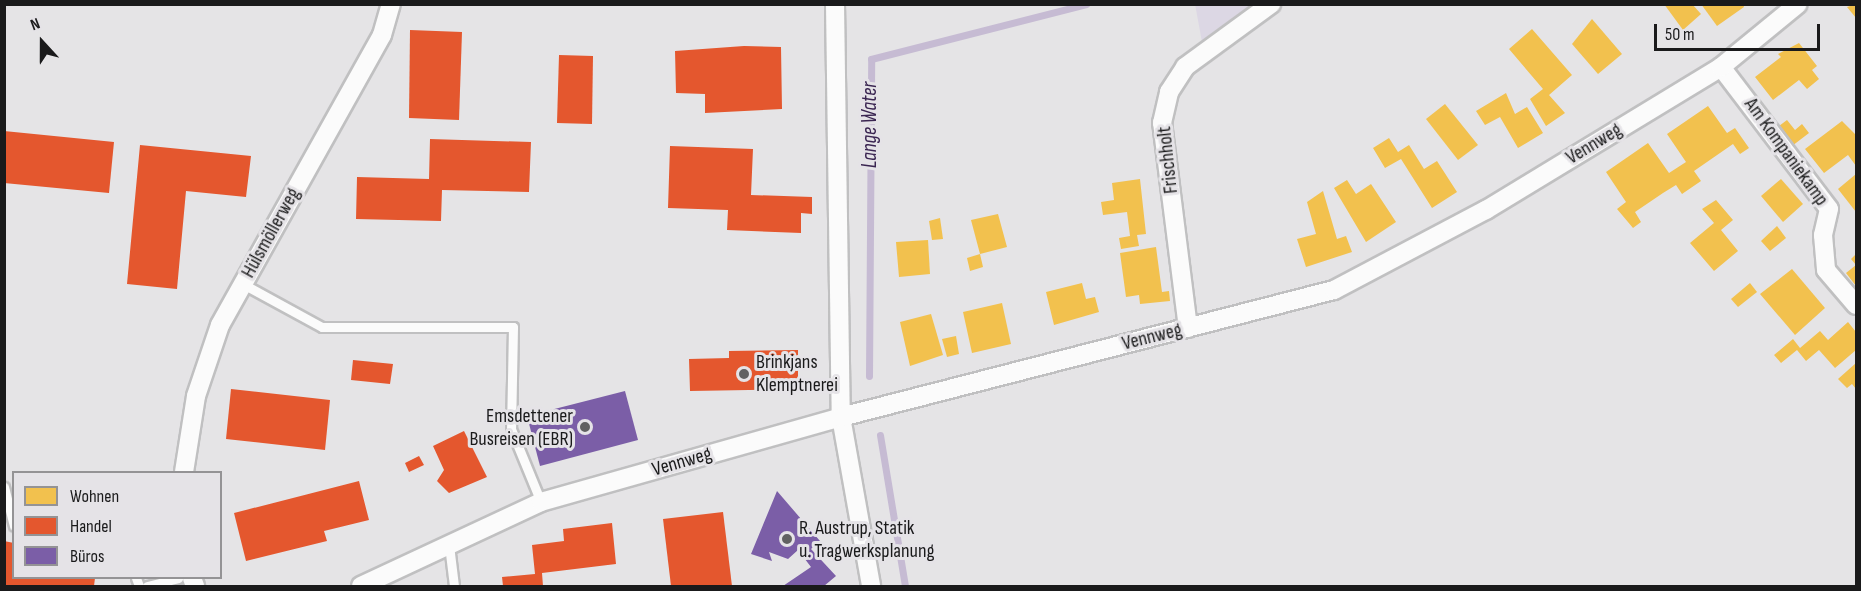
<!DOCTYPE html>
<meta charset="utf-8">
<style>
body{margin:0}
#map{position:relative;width:1861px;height:591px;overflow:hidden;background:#e5e4e6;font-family:"Sofia Sans Condensed",sans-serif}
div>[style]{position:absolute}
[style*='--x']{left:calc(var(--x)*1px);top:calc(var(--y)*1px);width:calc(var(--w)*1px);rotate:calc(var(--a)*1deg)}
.green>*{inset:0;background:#dcd7e4}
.homes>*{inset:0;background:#f2c14e}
.shops>*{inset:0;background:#e4572e}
.offices>*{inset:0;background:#7b5ea7}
.stream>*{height:7px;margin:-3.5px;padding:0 3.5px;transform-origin:3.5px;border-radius:3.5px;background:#c6bbd3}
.roads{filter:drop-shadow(2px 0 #c0c0c1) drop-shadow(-2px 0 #c0c0c1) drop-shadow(0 2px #c0c0c1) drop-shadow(0 -2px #c0c0c1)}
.service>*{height:9px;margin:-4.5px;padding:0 4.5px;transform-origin:4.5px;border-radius:4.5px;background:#fbfbfb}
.minor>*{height:18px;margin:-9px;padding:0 9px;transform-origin:9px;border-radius:9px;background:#fbfbfb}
.dots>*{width:16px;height:16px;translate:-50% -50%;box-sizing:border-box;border:3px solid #e5e3e7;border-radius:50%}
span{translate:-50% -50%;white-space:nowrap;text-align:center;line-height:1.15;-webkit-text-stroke:6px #e5e3e7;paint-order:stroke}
.street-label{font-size:20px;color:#1a1a1b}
.poi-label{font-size:20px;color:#1a1a1b}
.left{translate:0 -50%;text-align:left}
.right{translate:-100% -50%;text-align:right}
.water-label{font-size:21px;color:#3a2551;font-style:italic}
.frame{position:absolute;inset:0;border:6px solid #1a1a1b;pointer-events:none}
.legend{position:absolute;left:12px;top:471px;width:210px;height:108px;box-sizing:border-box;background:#e5e3e7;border:2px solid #949395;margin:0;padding:8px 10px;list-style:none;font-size:18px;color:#1a1a1b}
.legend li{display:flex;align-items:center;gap:12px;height:30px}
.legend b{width:30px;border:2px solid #949395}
.north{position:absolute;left:12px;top:12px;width:60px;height:60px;-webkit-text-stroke:4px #e5e3e7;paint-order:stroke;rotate:339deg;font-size:16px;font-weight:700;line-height:24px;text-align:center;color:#1a1a1b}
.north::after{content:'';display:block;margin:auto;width:21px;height:27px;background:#1a1a1b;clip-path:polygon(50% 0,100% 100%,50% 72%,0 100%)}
.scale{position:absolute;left:1654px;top:24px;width:166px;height:27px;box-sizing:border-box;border:3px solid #1a1a1b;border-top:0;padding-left:8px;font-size:18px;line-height:21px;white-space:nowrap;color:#1a1a1b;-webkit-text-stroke:4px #e5e3e7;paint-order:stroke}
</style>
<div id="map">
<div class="green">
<i style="clip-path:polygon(1195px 4px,1255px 4px,1255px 5px,1202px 42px)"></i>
</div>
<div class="homes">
<i style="clip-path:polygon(1664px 4px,1692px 4px,1701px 14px,1683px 30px)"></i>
<i style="clip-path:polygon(1701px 4px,1743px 4px,1744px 7px,1717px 26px)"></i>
<i style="clip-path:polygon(1856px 4px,1856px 18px,1847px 7px)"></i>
<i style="clip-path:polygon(1592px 19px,1622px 54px,1598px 74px,1572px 44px)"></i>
<i style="clip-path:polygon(1532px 29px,1572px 75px,1549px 95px,1565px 113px,1546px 126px,1530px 99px,1543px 89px,1509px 49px)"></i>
<i style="clip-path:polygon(1799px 43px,1817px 66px,1812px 70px,1819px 79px,1807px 89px,1799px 80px,1773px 100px,1755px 77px,1781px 57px,1778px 54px)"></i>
<i style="clip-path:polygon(1506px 93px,1515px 114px,1527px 107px,1543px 133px,1518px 148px,1500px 117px,1485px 125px,1476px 111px)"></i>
<i style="clip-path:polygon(1445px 104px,1478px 145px,1458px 160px,1426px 119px)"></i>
<i style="clip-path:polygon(1708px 106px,1727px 133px,1735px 128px,1749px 148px,1740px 154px,1733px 144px,1694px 171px,1701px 181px,1682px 194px,1676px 185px,1663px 193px,1635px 212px,1641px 222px,1633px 228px,1617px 209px,1626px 202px,1606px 172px,1648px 143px,1669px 173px,1686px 162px,1667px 134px)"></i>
<i style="clip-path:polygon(1787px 120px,1795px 130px,1802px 124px,1809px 133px,1792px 146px,1779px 126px)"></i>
<i style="clip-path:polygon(1842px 121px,1856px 135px,1856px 166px,1848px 155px,1824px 173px,1805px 149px)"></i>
<i style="clip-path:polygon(1389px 138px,1398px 152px,1409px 145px,1424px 169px,1437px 161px,1457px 192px,1432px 208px,1401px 159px,1385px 168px,1373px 148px)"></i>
<i style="clip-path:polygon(1856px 174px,1856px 212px,1838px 189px)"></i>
<i style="clip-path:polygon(1140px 179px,1146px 234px,1137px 235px,1139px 246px,1121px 249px,1119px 238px,1130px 236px,1127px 212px,1103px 215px,1101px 202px,1114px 200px,1112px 183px)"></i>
<i style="clip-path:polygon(1781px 179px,1803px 204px,1783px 222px,1761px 196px)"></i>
<i style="clip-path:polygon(1347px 180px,1356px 194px,1371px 184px,1396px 222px,1366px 242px,1334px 188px)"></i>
<i style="clip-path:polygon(1323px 191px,1337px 239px,1346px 236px,1352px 252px,1306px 267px,1297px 239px,1316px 234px,1307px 202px)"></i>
<i style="clip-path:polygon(1716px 200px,1733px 220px,1721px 230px,1738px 251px,1714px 271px,1690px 243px,1714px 223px,1702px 209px)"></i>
<i style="clip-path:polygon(998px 214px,1007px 247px,980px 254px,971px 220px)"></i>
<i style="clip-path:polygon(940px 218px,943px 239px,932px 240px,929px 221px)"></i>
<i style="clip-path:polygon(1777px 226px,1786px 238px,1770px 251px,1761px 241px)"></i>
<i style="clip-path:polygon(928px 240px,930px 274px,899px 277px,896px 242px)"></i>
<i style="clip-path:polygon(1156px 247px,1162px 292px,1169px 291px,1170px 301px,1140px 304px,1139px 295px,1126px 297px,1120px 253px)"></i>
<i style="clip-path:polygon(980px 254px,983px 267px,970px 271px,967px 258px)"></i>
<i style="clip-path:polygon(1856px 254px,1856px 286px,1846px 273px,1856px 265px,1851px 259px)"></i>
<i style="clip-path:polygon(1792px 269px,1825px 308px,1795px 335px,1760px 294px)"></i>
<i style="clip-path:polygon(1082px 283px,1086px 299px,1095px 297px,1099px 312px,1054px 325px,1046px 292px)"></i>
<i style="clip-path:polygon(1750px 283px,1757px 292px,1738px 307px,1731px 299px)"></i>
<i style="clip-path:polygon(1002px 303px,1011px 344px,972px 353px,963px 312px)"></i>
<i style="clip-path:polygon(931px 314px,943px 355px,910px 366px,900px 322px)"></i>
<i style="clip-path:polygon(1848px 322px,1856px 332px,1856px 350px,1835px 368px,1819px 350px,1806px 361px,1797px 350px,1781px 363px,1774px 355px,1793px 339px,1800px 348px,1820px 331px,1828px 340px)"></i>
<i style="clip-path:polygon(956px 336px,959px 354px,947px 357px,942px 339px)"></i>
<i style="clip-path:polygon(1856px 363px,1856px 389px,1852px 384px,1847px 388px,1838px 379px)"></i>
</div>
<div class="shops">
<i style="clip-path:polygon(410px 30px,462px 32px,459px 120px,409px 118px)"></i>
<i style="clip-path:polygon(744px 46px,781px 47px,782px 109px,705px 113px,705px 94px,676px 93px,675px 51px)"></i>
<i style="clip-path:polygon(559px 55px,593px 56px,592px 124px,557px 123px)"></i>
<i style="clip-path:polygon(4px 131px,114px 142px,109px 193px,4px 183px)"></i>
<i style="clip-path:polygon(430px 139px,531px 142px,529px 192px,442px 190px,441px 221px,356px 219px,357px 177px,429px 179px)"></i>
<i style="clip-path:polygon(140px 145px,251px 156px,246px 197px,186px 191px,177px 289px,127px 284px)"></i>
<i style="clip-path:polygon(670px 146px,753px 149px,751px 195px,812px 197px,812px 214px,801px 213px,801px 233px,727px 230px,728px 210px,668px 208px)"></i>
<i style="clip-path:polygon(798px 350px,798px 389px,690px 391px,689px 359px,729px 358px,729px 351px)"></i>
<i style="clip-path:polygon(353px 360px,393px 364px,390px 384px,351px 380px)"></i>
<i style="clip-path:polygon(231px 389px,330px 400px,325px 450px,226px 439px)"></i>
<i style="clip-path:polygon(464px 431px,487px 477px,449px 493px,437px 481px,444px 470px,433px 446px)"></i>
<i style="clip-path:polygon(419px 456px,424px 465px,409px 472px,405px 463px)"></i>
<i style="clip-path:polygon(359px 481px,369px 520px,324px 531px,327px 541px,246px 561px,234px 513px)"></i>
<i style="clip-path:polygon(723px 512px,732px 586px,671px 586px,663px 519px)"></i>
<i style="clip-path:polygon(612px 523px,616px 564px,542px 573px,543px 586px,503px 586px,502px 577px,535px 574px,532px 545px,564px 541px,563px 529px)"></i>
<i style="clip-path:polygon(4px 541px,14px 543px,14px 578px,95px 578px,94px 586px,4px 586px)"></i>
</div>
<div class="offices">
<i style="clip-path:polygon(625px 391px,638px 440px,540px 466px,527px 416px)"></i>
<i style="clip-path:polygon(777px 491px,820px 541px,811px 549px,836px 576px,824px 586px,783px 586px,811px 567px,798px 550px,788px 559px,769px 552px,772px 561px,751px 554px)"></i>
</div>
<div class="stream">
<i style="--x:869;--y:376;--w:317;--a:-89.6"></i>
<i style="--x:871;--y:59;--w:222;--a:-14.3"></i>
<i style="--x:880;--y:435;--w:153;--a:80.6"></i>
</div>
<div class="roads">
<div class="service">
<i style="--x:243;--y:284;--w:90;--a:28.6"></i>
<i style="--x:322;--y:327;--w:191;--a:0"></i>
<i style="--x:513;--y:327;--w:102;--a:91.1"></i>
<i style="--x:511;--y:429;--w:79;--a:67.7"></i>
<i style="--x:4;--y:487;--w:40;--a:75.6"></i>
<i style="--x:449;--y:545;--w:41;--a:83"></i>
<i style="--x:136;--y:578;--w:9;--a:69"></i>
<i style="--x:147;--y:586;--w:32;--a:-14"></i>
</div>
<div class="minor">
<i style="--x:835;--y:4;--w:413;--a:89.2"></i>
<i style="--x:841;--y:417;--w:172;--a:79.9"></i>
<i style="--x:1721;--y:67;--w:178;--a:52.7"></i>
<i style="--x:1829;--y:209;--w:27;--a:103"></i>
<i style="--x:1823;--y:235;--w:35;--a:85"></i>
<i style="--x:1826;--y:270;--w:46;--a:49.4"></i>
<i style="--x:1188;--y:328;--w:207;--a:-97.2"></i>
<i style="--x:1162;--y:123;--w:32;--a:-77"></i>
<i style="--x:1169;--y:92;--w:30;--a:-57"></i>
<i style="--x:1185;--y:67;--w:107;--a:-36.2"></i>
<i style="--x:184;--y:472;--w:77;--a:-81"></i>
<i style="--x:196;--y:396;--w:75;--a:-71.3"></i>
<i style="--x:220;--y:325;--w:332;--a:-60.8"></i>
<i style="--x:382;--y:35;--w:32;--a:-74"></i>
<i style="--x:192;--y:578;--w:9;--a:69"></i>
<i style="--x:361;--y:586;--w:199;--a:-25"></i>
<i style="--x:541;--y:502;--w:312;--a:-15.8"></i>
<i style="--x:841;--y:417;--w:509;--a:-14.45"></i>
<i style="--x:1334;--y:290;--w:172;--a:-27.8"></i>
<i style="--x:1486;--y:210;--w:275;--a:-31.3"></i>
<i style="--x:1721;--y:67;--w:99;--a:-39.3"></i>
</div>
</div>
<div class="dots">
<i style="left:744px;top:374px;background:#616162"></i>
<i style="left:585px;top:427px;background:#616162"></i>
<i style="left:787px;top:539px;background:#616162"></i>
</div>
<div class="street-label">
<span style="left:1594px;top:144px;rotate:-31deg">Vennweg</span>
<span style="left:1786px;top:152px;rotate:54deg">Am Kompaniekamp</span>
<span style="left:1168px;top:160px;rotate:-96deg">Frischholt</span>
<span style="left:271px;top:233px;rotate:-61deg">Hülsmöllerweg</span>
<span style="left:1152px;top:337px;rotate:-14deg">Vennweg</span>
<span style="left:682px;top:462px;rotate:-16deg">Vennweg</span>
</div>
<div class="poi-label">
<span class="left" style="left:756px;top:374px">Brinkjans<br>Klemptnerei</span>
<span class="right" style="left:573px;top:428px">Emsdettener<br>Busreisen (EBR)</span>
<span class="left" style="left:799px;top:540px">R. Austrup, Statik<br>u. Tragwerksplanung</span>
</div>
<div class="water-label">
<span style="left:870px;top:125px;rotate:-90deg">Lange Water</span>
</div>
<div class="frame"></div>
<ul class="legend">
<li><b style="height:16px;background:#f2c14e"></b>Wohnen</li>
<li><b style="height:16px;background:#e4572e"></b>Handel</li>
<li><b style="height:16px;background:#7b5ea7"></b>Büros</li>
</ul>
<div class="north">N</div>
<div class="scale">50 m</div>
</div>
